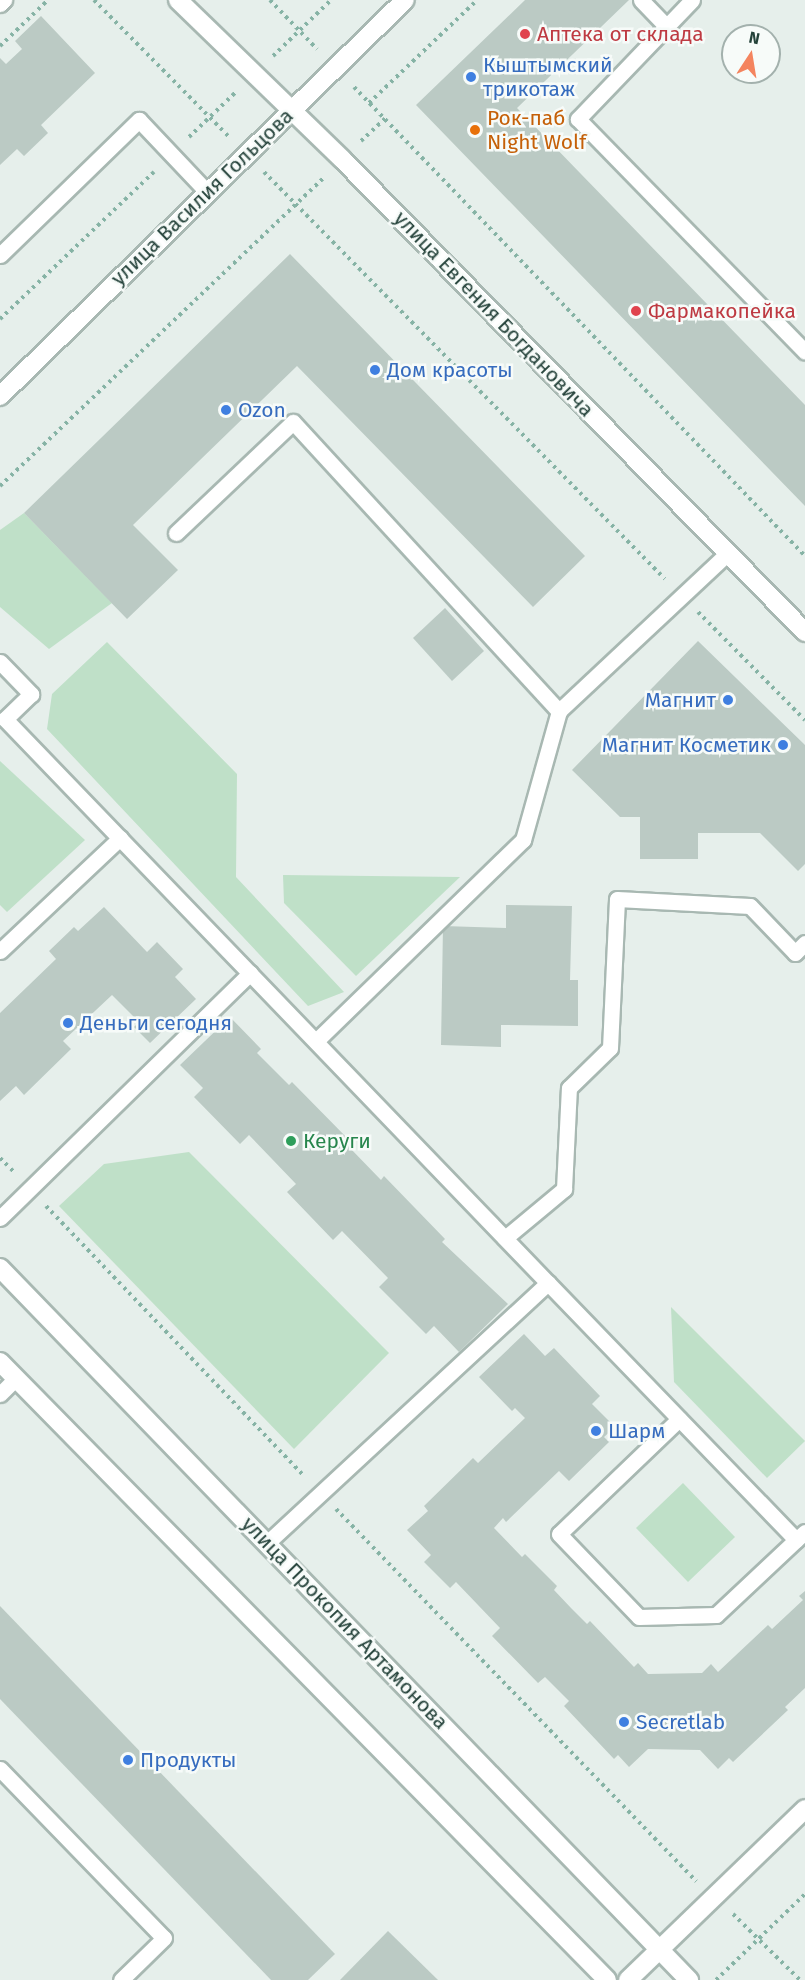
<!DOCTYPE html>
<meta charset="utf-8">
<style>
body{margin:0}
#map{position:relative;width:805px;height:1980px;overflow:hidden;background:#e6efeb;font-family:"Fira Sans",sans-serif}
div>[style]{position:absolute}
[style*='--x']{left:calc(var(--x)*1px);top:calc(var(--y)*1px);width:calc(var(--w)*1px);rotate:calc(var(--a)*1deg)}
.green>*{inset:0;background:#bfe0c8}
.building>*{inset:0;background:#bbcac4}
.path>*{height:4px;margin-top:-2px;transform-origin:0;background:repeating-linear-gradient(90deg,#86b3a5 0 3px,transparent 0 7.5px)}
.roads{filter:drop-shadow(2px 0 #a8b8b2) drop-shadow(-2px 0 #a8b8b2) drop-shadow(0 2px #a8b8b2) drop-shadow(0 -2px #a8b8b2)}
.service>*{height:15px;margin:-7.5px;padding:0 7.5px;transform-origin:7.5px;border-radius:7.5px;background:#fff}
.minor>*{height:18px;margin:-9px;padding:0 9px;transform-origin:9px;border-radius:9px;background:#fff}
.tertiary>*{height:18px;margin:-9px;padding:0 9px;transform-origin:9px;border-radius:9px;background:#fff}
.dots>*{width:16px;height:16px;translate:-50% -50%;box-sizing:border-box;border:3px solid #f7fbf9;border-radius:50%}
span{translate:-50% -50%;white-space:nowrap;text-align:center;line-height:1.15;-webkit-text-stroke:5px #f7fbf9;paint-order:stroke}
.health-label{font-size:21px;color:#be3a42}
.left{translate:0 -50%;text-align:left}
.shop-label{font-size:21px;color:#366cbe}
.right{translate:-100% -50%;text-align:right}
.food-label{font-size:21px;color:#c56008}
.street-label{font-size:21px;color:#24423a}
.leisure-label{font-size:21px;color:#27864d}
.north{position:absolute;left:721px;top:24px;width:60px;height:60px;box-sizing:border-box;background:#f7fbf9;border:2px solid #a3b1ad;border-radius:50%;rotate:12deg;font-size:16px;font-weight:700;line-height:24px;text-align:center;color:#24423a}
.north::after{content:'';display:block;margin:auto;width:21px;height:27px;background:#f4845f;clip-path:polygon(50% 0,100% 100%,50% 72%,0 100%)}
</style>
<div id="map">
<div class="green">
<i style="clip-path:polygon(24px 513px,112px 603px,49px 649px,0 607px,0 530px)"></i>
<i style="clip-path:polygon(107px 642px,237px 774px,236px 877px,344px 992px,308px 1006px,47px 729px,52px 694px)"></i>
<i style="clip-path:polygon(0 761px,85px 840px,7px 912px,0 905px)"></i>
<i style="clip-path:polygon(283px 875px,460px 877px,356px 976px,284px 903px)"></i>
<i style="clip-path:polygon(189px 1152px,389px 1353px,294px 1449px,59px 1206px,104px 1164px)"></i>
<i style="clip-path:polygon(671px 1307px,805px 1441px,767px 1478px,674px 1382px)"></i>
<i style="clip-path:polygon(683px 1483px,735px 1537px,688px 1582px,636px 1528px)"></i>
</div>
<div class="building">
<i style="clip-path:polygon(525px 0,629px 0,517px 108px,805px 405px,805px 506px,416px 105px)"></i>
<i style="clip-path:polygon(41px 16px,95px 73px,41px 125px,48px 133px,24px 156px,17px 149px,0 165px,0 58px,6px 64px,22px 49px,15px 41px)"></i>
<i style="clip-path:polygon(290px 254px,585px 556px,533px 607px,297px 366px,133px 525px,178px 570px,127px 619px,24px 513px)"></i>
<i style="clip-path:polygon(445px 608px,484px 651px,452px 681px,413px 638px)"></i>
<i style="clip-path:polygon(698px 641px,805px 745px,805px 864px,798px 871px,760px 833px,698px 833px,698px 859px,640px 859px,640px 817px,620px 817px,572px 770px)"></i>
<i style="clip-path:polygon(506px 905px,572px 906px,570px 980px,578px 980px,578px 1026px,501px 1025px,501px 1047px,441px 1045px,443px 926px,506px 928px)"></i>
<i style="clip-path:polygon(104px 907px,147px 952px,157px 942px,183px 969px,175px 977px,196px 999px,150px 1043px,134px 1027px,139px 1022px,112px 995px,63px 1041px,71px 1049px,24px 1095px,16px 1086px,0 1101px,0 1013px,56px 959px,49px 951px,74px 927px,78px 931px)"></i>
<i style="clip-path:polygon(230px 1017px,261px 1049px,257px 1053px,289px 1085px,292px 1082px,352px 1143px,349px 1147px,381px 1180px,384px 1176px,445px 1239px,442px 1242px,508px 1304px,459px 1352px,434px 1326px,426px 1334px,379px 1287px,388px 1278px,342px 1231px,333px 1240px,287px 1192px,296px 1184px,249px 1135px,240px 1144px,194px 1097px,203px 1088px,180px 1065px)"></i>
<i style="clip-path:polygon(524px 1334px,545px 1356px,554px 1348px,600px 1396px,592px 1404px,615px 1427px,604px 1437px,609px 1442px,569px 1481px,559px 1471px,506px 1522px,503px 1518px,494px 1528px,522px 1557px,525px 1554px,557px 1586px,554px 1590px,571px 1608px,587px 1624px,590px 1621px,634px 1667px,638px 1663px,648px 1674px,702px 1673px,711px 1664px,718px 1672px,768px 1625px,772px 1629px,803px 1600px,799px 1596px,805px 1591px,805px 1688px,785px 1707px,788px 1710px,733px 1762px,729px 1758px,718px 1769px,700px 1750px,648px 1749px,629px 1767px,618px 1755px,614px 1759px,564px 1706px,569px 1701px,545px 1677px,538px 1683px,492px 1636px,500px 1628px,456px 1582px,450px 1588px,424px 1562px,431px 1555px,407px 1530px,428px 1511px,424px 1506px,473px 1458px,478px 1463px,525px 1418px,515px 1408px,512px 1411px,479px 1377px)"></i>
<i style="clip-path:polygon(0 1606px,335px 1954px,308px 1980px,271px 1980px,0 1699px)"></i>
<i style="clip-path:polygon(388px 1931px,438px 1980px,340px 1980px)"></i>
</div>
<div class="path">
<i style="--x:94;--y:0;--w:192;--a:45.4"></i>
<i style="--x:270;--y:0;--w:68;--a:46.2"></i>
<i style="--x:0;--y:46;--w:66;--a:-43.8"></i>
<i style="--x:273;--y:56;--w:81;--a:-44"></i>
<i style="--x:354;--y:87;--w:651;--a:46.12"></i>
<i style="--x:369;--y:103;--w:149;--a:-43.6"></i>
<i style="--x:189;--y:137;--w:65;--a:-43.8"></i>
<i style="--x:361;--y:141;--w:33;--a:-43"></i>
<i style="--x:264;--y:172;--w:571;--a:45.43"></i>
<i style="--x:0;--y:319;--w:213;--a:-43.7"></i>
<i style="--x:0;--y:486;--w:446;--a:-43.6"></i>
<i style="--x:698;--y:612;--w:152;--a:45.3"></i>
<i style="--x:0;--y:1158;--w:20;--a:45"></i>
<i style="--x:46;--y:1206;--w:373;--a:46.3"></i>
<i style="--x:336;--y:1509;--w:518;--a:45.94"></i>
<i style="--x:733;--y:1914;--w:94;--a:44.6"></i>
<i style="--x:716;--y:1980;--w:124;--a:-44"></i>
</div>
<div class="roads">
<div class="service">
<i style="--x:641;--y:0;--w:35;--a:46"></i>
<i style="--x:692;--y:0;--w:165;--a:133.8"></i>
<i style="--x:578;--y:119;--w:325;--a:45.7"></i>
<i style="--x:0;--y:4;--w:6;--a:-45"></i>
<i style="--x:0;--y:255;--w:194;--a:-44.2"></i>
<i style="--x:139;--y:120;--w:99;--a:46.6"></i>
<i style="--x:176;--y:533;--w:161;--a:-43.5"></i>
<i style="--x:293;--y:422;--w:393;--a:47.4"></i>
<i style="--x:559;--y:711;--w:231;--a:-43.1"></i>
<i style="--x:0;--y:662;--w:45;--a:45.9"></i>
<i style="--x:31;--y:694;--w:36;--a:136"></i>
<i style="--x:5;--y:719;--w:783;--a:46.09"></i>
<i style="--x:0;--y:951;--w:165;--a:-43.3"></i>
<i style="--x:316;--y:1041;--w:289;--a:-44.2"></i>
<i style="--x:523;--y:840;--w:134;--a:-74.4"></i>
<i style="--x:0;--y:1218;--w:350;--a:-44.4"></i>
<i style="--x:505;--y:1238;--w:77;--a:-39.7"></i>
<i style="--x:564;--y:1189;--w:101;--a:-87.2"></i>
<i style="--x:569;--y:1088;--w:57;--a:-44.3"></i>
<i style="--x:610;--y:1048;--w:149;--a:-87.3"></i>
<i style="--x:617;--y:899;--w:133;--a:3"></i>
<i style="--x:750;--y:906;--w:65;--a:46.2"></i>
<i style="--x:795;--y:953;--w:14;--a:-45"></i>
<i style="--x:0;--y:1394;--w:23;--a:-45"></i>
<i style="--x:679;--y:1419;--w:166;--a:136.2"></i>
<i style="--x:559;--y:1534;--w:115;--a:46.1"></i>
<i style="--x:639;--y:1617;--w:77;--a:-1.5"></i>
<i style="--x:716;--y:1615;--w:110;--a:-43.2"></i>
<i style="--x:267;--y:1543;--w:383;--a:-42.8"></i>
<i style="--x:548;--y:1283;--w:357;--a:46"></i>
<i style="--x:796;--y:1540;--w:12;--a:-42"></i>
<i style="--x:0;--y:1769;--w:235;--a:45.9"></i>
<i style="--x:164;--y:1938;--w:60;--a:135.7"></i>
</div>
<div class="minor">
<i style="--x:178;--y:0;--w:228;--a:44.1"></i>
<i style="--x:342;--y:159;--w:662;--a:45.61"></i>
<i style="--x:0;--y:396;--w:566;--a:-44.36"></i>
<i style="--x:628;--y:1980;--w:246;--a:-44"></i>
</div>
<div class="tertiary">
<i style="--x:0;--y:1268;--w:991;--a:45.94"></i>
<i style="--x:0;--y:1362;--w:866;--a:45.51"></i>
</div>
</div>
<div class="dots">
<i style="left:525px;top:34px;background:#e0444e"></i>
<i style="left:471px;top:77px;background:#3f7fe0"></i>
<i style="left:475px;top:130px;background:#e8710a"></i>
<i style="left:636px;top:311px;background:#e0444e"></i>
<i style="left:375px;top:370px;background:#3f7fe0"></i>
<i style="left:226px;top:410px;background:#3f7fe0"></i>
<i style="left:728px;top:700px;background:#3f7fe0"></i>
<i style="left:783px;top:745px;background:#3f7fe0"></i>
<i style="left:68px;top:1023px;background:#3f7fe0"></i>
<i style="left:291px;top:1141px;background:#2e9e5b"></i>
<i style="left:596px;top:1431px;background:#3f7fe0"></i>
<i style="left:624px;top:1722px;background:#3f7fe0"></i>
<i style="left:128px;top:1760px;background:#3f7fe0"></i>
</div>
<div class="health-label">
<span class="left" style="left:537px;top:34px">Аптека от склада</span>
<span class="left" style="left:648px;top:311px">Фармакопейка</span>
</div>
<div class="shop-label">
<span class="left" style="left:483px;top:77px">Кыштымский<br>трикотаж</span>
<span class="left" style="left:387px;top:370px">Дом красоты</span>
<span class="left" style="left:238px;top:410px">Ozon</span>
<span class="right" style="left:716px;top:700px">Магнит</span>
<span class="right" style="left:771px;top:745px">Магнит Косметик</span>
<span class="left" style="left:80px;top:1023px">Деньги сегодня</span>
<span class="left" style="left:608px;top:1431px">Шарм</span>
<span class="left" style="left:636px;top:1722px">Secretlab</span>
<span class="left" style="left:140px;top:1760px">Продукты</span>
</div>
<div class="food-label">
<span class="left" style="left:487px;top:130px">Рок-паб<br>Night Wolf</span>
</div>
<div class="street-label">
<span style="left:202px;top:197px;rotate:-44deg">улица Василия Гольцова</span>
<span style="left:494px;top:314px;rotate:46deg">улица Евгения Богдановича</span>
<span style="left:345px;top:1623px;rotate:46deg">улица Прокопия Артамонова</span>
</div>
<div class="leisure-label">
<span class="left" style="left:303px;top:1141px">Керуги</span>
</div>
<div class="north">N</div>
</div>
